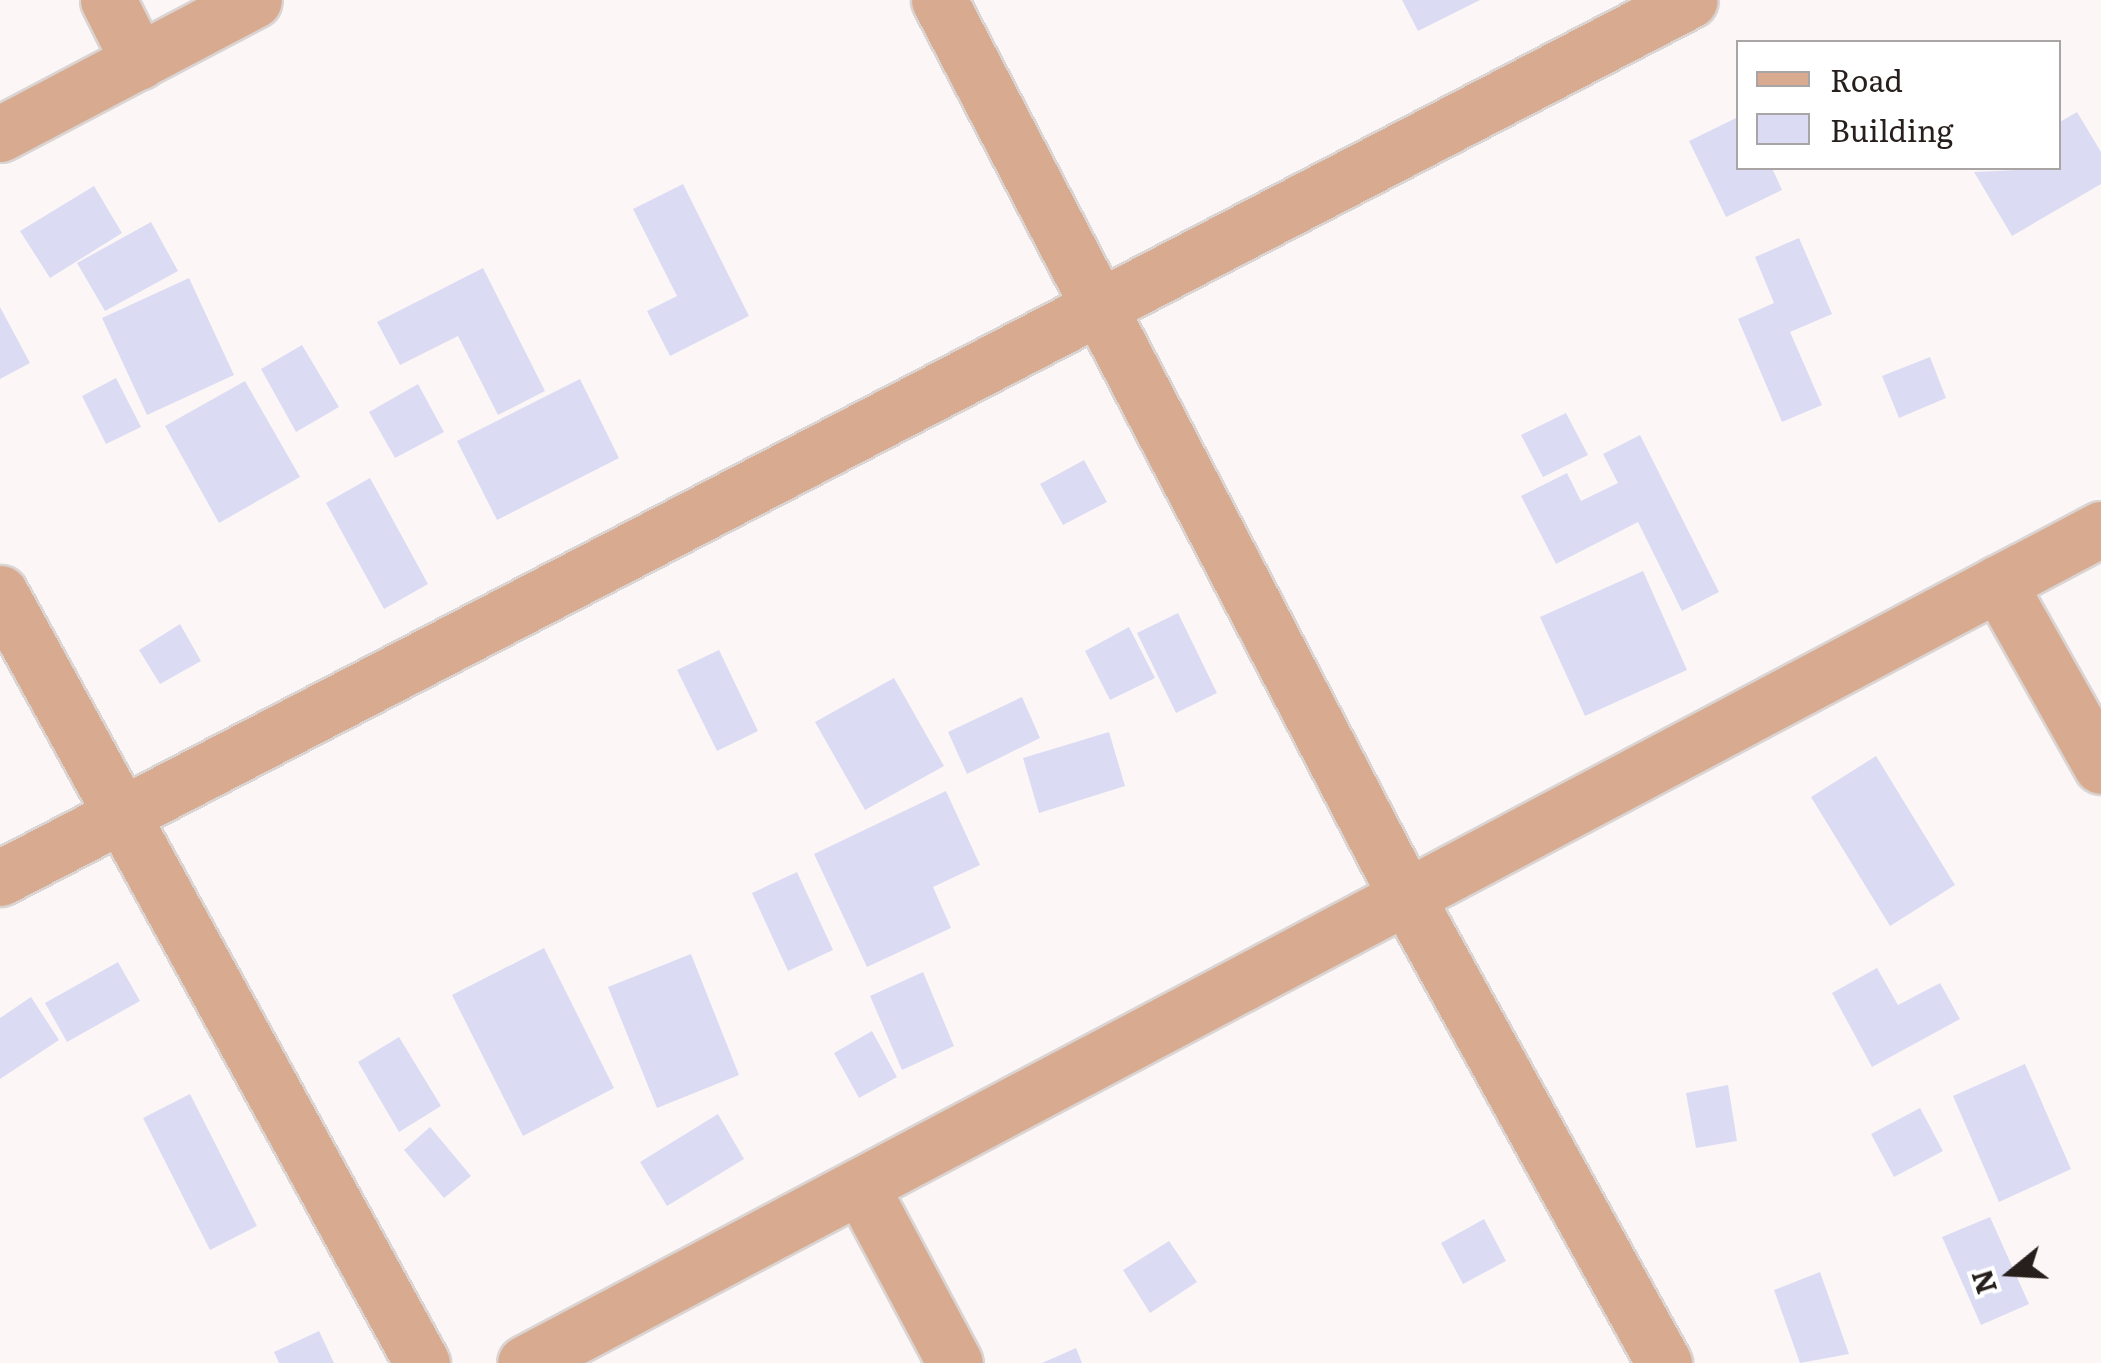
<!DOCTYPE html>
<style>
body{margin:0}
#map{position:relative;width:2101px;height:1363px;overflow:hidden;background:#fcf7f6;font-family:Literata,serif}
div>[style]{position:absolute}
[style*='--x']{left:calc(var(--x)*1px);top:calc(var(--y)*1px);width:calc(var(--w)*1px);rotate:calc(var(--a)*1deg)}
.building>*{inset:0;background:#dbdcf4}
.roads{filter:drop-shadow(2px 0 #dad4d3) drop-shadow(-2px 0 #dad4d3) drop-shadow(0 2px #dad4d3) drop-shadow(0 -2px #dad4d3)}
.street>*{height:55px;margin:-27.5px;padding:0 27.5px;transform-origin:27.5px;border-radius:27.5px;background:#d8ab90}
span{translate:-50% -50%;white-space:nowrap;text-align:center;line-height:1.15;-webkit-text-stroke:8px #fff;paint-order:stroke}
.legend{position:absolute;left:1736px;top:40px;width:325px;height:130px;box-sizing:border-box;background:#fff;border:2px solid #a9a5a4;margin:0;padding:12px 18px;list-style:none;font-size:30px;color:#271f1c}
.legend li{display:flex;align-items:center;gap:20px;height:50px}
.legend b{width:50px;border:2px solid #a9a5a4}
.north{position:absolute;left:1961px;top:1223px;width:100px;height:100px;-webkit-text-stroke:8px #fff;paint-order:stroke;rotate:252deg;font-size:28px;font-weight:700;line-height:40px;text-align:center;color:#271f1c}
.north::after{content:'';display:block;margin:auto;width:35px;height:45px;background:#271f1c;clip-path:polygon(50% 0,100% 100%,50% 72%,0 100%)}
</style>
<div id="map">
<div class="building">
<i style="clip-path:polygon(1402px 0,1480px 0,1418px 31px)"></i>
<i style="clip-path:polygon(2077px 112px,2101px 152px,2101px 184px,2012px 236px,1974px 172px,2058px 168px,2058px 123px)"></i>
<i style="clip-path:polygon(1738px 117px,1738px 168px,1772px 168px,1782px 190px,1726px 217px,1689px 141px)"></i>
<i style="clip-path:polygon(683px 184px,749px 316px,670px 356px,647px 311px,677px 296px,633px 209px)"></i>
<i style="clip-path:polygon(94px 186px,122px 233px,50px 278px,20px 231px)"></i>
<i style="clip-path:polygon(151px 222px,178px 271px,105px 311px,77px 263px)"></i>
<i style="clip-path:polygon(1799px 238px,1832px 314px,1790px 332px,1822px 405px,1782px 422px,1738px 319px,1774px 303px,1755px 257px)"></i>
<i style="clip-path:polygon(483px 268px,545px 391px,498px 415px,458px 336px,400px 365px,377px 322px)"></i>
<i style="clip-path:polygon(189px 278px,234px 375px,147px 415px,102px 318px)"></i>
<i style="clip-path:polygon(0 307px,30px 363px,0 379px)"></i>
<i style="clip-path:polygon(302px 345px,339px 407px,296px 432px,261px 369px)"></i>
<i style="clip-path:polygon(1930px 357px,1946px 398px,1899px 418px,1882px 376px)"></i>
<i style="clip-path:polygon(116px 378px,141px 427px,106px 444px,82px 396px)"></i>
<i style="clip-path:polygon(580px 379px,619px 458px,497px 520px,457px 441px)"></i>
<i style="clip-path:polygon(245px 381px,300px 477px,219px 523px,165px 426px)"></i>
<i style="clip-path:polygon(418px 384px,444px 432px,395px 458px,369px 412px)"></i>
<i style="clip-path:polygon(1566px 413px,1588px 455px,1543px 477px,1521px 435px)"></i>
<i style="clip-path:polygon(1640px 435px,1719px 592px,1682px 611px,1638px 522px,1556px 564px,1521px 496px,1567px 473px,1581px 501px,1618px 483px,1603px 454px)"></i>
<i style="clip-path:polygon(1084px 460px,1107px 502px,1063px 525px,1040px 484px)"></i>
<i style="clip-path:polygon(370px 478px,428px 584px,384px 609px,326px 503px)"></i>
<i style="clip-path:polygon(1643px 571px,1687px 670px,1585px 716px,1540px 617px)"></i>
<i style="clip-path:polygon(1178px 613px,1217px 693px,1176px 713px,1137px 633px)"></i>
<i style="clip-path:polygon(180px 624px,201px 661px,160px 684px,139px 650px)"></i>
<i style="clip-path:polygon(1129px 627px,1155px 678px,1110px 700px,1085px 651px)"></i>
<i style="clip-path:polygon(719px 650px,758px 731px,717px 751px,677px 670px)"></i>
<i style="clip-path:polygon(894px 678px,944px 766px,865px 810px,815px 722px)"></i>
<i style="clip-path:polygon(1022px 697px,1040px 738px,967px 774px,948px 732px)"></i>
<i style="clip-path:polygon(1109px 732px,1125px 786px,1039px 813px,1023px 758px)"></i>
<i style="clip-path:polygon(1876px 756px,1955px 885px,1890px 926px,1811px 797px)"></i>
<i style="clip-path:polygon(946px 791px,980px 865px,933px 887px,951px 928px,867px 967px,814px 854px)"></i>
<i style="clip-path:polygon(797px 872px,833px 950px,788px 971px,752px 893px)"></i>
<i style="clip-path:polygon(544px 948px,614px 1088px,523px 1136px,452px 995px)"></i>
<i style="clip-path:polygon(691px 954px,739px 1075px,657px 1108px,608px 987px)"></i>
<i style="clip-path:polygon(118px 962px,140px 1001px,67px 1042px,45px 1003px)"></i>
<i style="clip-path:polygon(1877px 968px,1898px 1005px,1940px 983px,1960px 1019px,1872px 1067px,1832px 993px)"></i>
<i style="clip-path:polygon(923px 972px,954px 1046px,902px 1070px,870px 996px)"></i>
<i style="clip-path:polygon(31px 997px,59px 1040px,0 1079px,0 1018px)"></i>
<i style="clip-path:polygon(872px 1031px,897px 1077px,859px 1098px,834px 1053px)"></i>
<i style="clip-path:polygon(399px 1037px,441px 1106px,399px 1132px,358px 1062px)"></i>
<i style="clip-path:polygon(2025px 1064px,2071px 1169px,1999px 1202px,1953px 1096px)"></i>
<i style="clip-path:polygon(1728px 1085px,1737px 1141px,1696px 1148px,1686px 1093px)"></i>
<i style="clip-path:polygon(190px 1094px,257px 1226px,210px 1250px,143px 1118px)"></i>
<i style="clip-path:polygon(1920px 1108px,1943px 1151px,1894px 1177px,1871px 1134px)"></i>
<i style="clip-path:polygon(718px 1114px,744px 1159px,667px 1206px,640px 1162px)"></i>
<i style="clip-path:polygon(430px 1127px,471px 1176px,444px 1198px,404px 1150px)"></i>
<i style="clip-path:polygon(1990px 1217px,2029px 1304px,1981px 1325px,1942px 1237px)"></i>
<i style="clip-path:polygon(1484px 1219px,1506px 1261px,1463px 1284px,1441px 1243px)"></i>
<i style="clip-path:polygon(1169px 1241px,1197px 1282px,1150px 1313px,1123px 1270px)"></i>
<i style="clip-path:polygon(1820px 1272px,1849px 1354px,1800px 1363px,1774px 1290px)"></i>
<i style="clip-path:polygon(319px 1331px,334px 1363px,279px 1363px,274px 1352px)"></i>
<i style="clip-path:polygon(1076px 1348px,1082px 1363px,1042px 1363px)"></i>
</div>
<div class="roads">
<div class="street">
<i style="--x:108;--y:0;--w:69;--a:63.4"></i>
<i style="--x:939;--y:0;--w:1010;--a:62.47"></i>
<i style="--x:1406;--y:896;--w:534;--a:61.08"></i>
<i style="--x:0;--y:134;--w:287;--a:-27.8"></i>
<i style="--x:1998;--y:583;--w:210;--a:60.6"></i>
<i style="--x:0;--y:593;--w:878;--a:61.27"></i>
<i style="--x:0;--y:878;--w:1904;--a:-27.45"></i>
<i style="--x:862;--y:1189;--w:197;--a:61.9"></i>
<i style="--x:525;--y:1363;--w:1783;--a:-27.89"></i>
</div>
</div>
<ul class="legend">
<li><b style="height:12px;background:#d8ab90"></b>Road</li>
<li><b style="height:28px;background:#dbdcf4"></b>Building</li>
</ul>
<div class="north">N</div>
</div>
